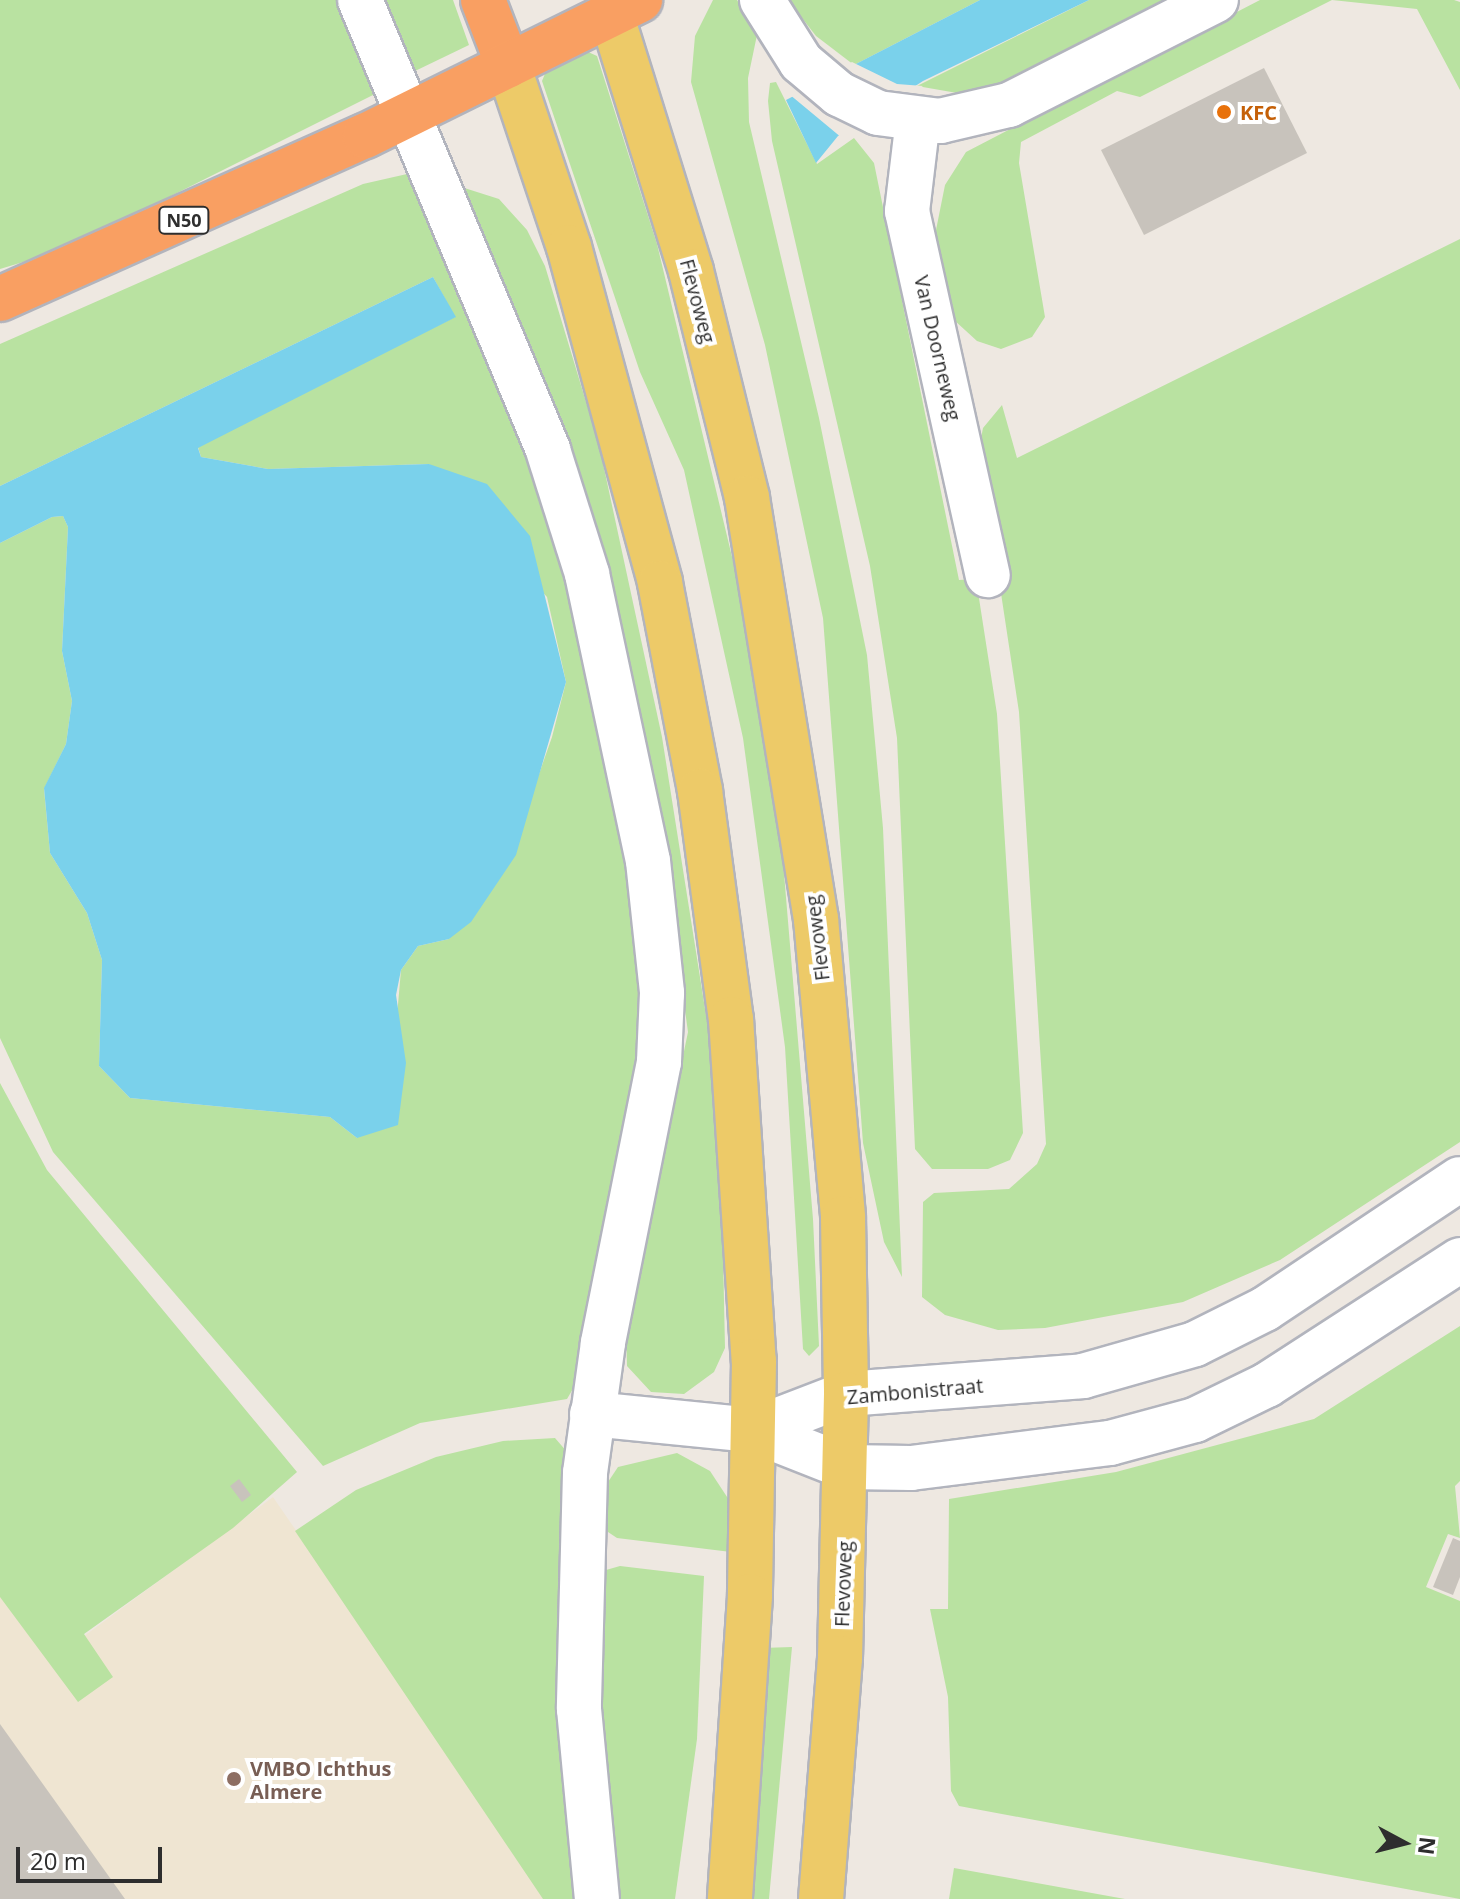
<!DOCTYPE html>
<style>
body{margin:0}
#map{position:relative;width:1460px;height:1899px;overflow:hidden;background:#eee8e1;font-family:"Open Sans",sans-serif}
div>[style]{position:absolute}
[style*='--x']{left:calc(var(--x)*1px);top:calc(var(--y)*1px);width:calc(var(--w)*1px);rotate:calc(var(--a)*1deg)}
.education>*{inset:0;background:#efe5d2}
.green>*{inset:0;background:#b9e2a1}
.water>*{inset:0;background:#7ad1eb}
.pier>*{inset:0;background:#eee8e1}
.building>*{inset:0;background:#c8c3bc}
.roads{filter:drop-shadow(2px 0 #b2b4bd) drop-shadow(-2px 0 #b2b4bd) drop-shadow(0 2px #b2b4bd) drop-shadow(0 -2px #b2b4bd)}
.minor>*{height:44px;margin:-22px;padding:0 22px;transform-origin:22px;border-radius:22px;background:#fff}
.major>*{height:44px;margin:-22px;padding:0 22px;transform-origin:22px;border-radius:22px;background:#edca68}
.highway>*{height:44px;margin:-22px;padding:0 22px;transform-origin:22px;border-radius:22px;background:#f99f62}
.dots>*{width:22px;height:22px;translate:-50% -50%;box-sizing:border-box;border:4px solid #fff;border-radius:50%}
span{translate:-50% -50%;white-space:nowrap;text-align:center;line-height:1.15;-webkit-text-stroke:8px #fff;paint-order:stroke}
.shield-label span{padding:2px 6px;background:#fff;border:2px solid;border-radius:6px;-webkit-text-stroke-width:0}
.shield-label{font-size:18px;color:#2e2e2e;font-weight:700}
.food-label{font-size:20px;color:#c56008;font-weight:700}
.left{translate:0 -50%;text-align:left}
.street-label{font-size:20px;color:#2e2e2e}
.education-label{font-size:20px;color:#785e54;font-weight:700}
.north{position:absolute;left:1364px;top:1803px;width:80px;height:80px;-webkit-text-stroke:6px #fff;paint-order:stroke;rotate:97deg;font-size:22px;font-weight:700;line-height:32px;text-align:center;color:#2e2e2e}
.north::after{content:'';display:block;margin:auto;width:28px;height:36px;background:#2e2e2e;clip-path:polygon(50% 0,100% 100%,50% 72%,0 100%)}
.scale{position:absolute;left:16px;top:1847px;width:146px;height:36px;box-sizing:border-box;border:4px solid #2e2e2e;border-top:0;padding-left:10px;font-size:24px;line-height:28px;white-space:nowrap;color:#2e2e2e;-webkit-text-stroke:6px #fff;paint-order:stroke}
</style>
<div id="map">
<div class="education">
<i style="clip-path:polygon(273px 1497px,550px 1899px,0 1899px,0 1585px,53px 1659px)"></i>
</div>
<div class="green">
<i style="clip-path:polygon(0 0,338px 0,381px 91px,63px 250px,0 269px)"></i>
<i style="clip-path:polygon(380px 0,453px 0,469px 45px,413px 72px)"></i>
<i style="clip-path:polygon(713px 0,737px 0,757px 35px,748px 78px,749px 122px,819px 418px,867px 655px,883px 828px,902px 1277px,884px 1242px,863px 1143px,823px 618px,765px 345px,691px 82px,695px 36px)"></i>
<i style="clip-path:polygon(788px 0,980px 0,854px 65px,816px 36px)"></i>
<i style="clip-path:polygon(1089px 0,1165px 0,1000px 84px,957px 93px,917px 86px)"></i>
<i style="clip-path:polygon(1260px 0,1454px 0,1460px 2px,1460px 90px,1417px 9px,1332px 0,1140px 97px,1117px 91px,1021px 142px,1019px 163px,1045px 317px,1032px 337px,1001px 349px,977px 341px,954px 320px,934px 240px,945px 185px,966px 152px)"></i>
<i style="clip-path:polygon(586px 51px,597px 56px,657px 244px,733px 561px,779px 814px,813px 1219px,819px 1346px,809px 1356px,803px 1349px,785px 1047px,743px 738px,684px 470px,640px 372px,542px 81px,547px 69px)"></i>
<i style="clip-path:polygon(776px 82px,817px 164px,854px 138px,874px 163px,959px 580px,976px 579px,997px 714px,1023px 1133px,1010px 1160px,988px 1169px,932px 1169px,915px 1149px,897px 738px,870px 566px,772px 141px,768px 101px,770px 83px)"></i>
<i style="clip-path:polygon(407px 174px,423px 192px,568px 550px,611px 727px,648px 1011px,581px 1375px,567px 1399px,420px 1423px,323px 1466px,53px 1152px,0 1038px,0 543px,52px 517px,63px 516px,68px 527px,62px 651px,72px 701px,66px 744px,44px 789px,50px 853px,87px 913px,102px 960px,99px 1066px,130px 1098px,330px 1117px,357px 1138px,397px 1016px,401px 970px,418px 946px,449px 939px,532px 794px,552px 737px,566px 682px,547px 597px,429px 464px,268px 469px,201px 457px,198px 447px,207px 439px,455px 317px,433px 277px,0 486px,0 344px,363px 184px)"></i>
<i style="clip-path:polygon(455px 185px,499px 199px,527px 230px,545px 266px,599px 445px,662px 737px,709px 1034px,722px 1207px,725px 1348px,714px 1372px,684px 1394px,651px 1392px,627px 1366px,626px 1330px,688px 1032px,649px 750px,616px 616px)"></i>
<i style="clip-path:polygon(1460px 239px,1460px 1142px,1280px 1260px,1183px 1302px,1045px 1328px,998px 1330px,945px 1315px,922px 1297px,923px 1202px,934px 1193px,1009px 1189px,1037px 1164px,1046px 1144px,1019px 712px,979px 448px,983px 428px,1002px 405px,1017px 458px)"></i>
<i style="clip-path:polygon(0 1083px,47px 1170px,297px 1472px,233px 1528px,84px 1634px,113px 1677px,78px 1702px,0 1597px)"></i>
<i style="clip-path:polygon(1460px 1326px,1460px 1481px,1455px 1486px,1460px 1538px,1448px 1534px,1426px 1587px,1460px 1601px,1460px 1899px,959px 1806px,951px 1791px,948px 1697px,930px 1609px,948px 1609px,949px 1499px,1116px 1472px,1314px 1419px)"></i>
<i style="clip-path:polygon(555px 1438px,568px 1453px,560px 1715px,579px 1899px,543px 1899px,295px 1531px,356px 1490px,436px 1457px,503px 1441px)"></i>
<i style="clip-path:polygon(677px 1453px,710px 1471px,731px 1503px,731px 1552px,617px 1538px,602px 1528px,608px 1482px,618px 1467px)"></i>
<i style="clip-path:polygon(620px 1566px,704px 1576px,697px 1739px,675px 1899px,617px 1899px,601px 1741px,601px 1585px,606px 1570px)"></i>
<i style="clip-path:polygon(792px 1647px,769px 1899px,742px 1899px,762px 1648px)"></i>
<i style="clip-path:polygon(954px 1868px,1125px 1899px,949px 1899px)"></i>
</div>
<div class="water">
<i style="clip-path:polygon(980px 0,1089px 0,923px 81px,838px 136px,816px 163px,786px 100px)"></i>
<i style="clip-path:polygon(433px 277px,456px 317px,198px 448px,201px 457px,268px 469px,429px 464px,487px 484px,530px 536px,566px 682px,516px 855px,471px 922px,449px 939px,418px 946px,401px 970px,396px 995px,406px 1063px,398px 1125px,357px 1138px,330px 1117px,130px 1098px,99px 1066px,102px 960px,87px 913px,50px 853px,44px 788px,66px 744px,72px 701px,62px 651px,68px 527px,63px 516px,52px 517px,0 543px,0 486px)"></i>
</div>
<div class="pier">
<i style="clip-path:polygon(852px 62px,897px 84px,923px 86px,842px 138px,789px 94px)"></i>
</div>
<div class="building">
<i style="clip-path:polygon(1264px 68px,1307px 153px,1144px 235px,1101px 150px)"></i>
<i style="clip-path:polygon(239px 1479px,251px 1495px,242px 1502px,230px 1486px)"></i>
<i style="clip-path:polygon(1453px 1538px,1460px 1541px,1460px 1577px,1453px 1595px,1433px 1587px)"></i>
<i style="clip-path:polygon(0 1724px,125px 1899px,0 1899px)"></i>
</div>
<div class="roads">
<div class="minor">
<i style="--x:360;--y:0;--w:488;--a:67.3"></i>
<i style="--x:548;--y:450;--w:130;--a:72.5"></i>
<i style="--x:587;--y:574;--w:293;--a:78"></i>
<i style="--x:648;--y:861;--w:133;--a:83.9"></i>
<i style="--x:662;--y:993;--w:69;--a:92.5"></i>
<i style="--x:659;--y:1062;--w:287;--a:101.3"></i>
<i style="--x:603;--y:1343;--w:131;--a:97.9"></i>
<i style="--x:585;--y:1473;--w:236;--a:91.5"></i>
<i style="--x:579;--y:1709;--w:191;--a:84.6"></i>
<i style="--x:762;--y:0;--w:73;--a:57.8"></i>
<i style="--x:801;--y:62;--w:50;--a:40.1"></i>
<i style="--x:839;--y:94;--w:43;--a:26"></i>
<i style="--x:878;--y:113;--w:63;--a:7.4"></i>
<i style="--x:940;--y:121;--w:71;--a:-13.1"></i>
<i style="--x:1009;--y:105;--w:232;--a:-26.9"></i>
<i style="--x:918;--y:119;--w:93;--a:96.8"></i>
<i style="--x:907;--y:211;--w:373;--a:77.5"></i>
<i style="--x:592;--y:1414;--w:161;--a:5.7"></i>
<i style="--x:752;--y:1430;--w:101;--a:21.5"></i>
<i style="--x:846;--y:1467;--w:65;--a:0.9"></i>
<i style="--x:911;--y:1468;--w:201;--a:-7.2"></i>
<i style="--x:1110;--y:1443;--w:88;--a:-15.1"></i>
<i style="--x:1195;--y:1420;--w:80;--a:-25.9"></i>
<i style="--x:1267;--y:1385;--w:230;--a:-32.9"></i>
<i style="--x:752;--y:1430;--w:101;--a:-21"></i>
<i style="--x:846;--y:1394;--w:238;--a:-4.3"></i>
<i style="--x:1083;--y:1376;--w:116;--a:-15.9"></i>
<i style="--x:1195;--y:1344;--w:78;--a:-26.6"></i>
<i style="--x:1265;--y:1309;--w:234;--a:-33.7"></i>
</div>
<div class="major">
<i style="--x:611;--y:14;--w:269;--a:72.7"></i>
<i style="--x:691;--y:271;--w:234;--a:76.1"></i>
<i style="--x:747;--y:498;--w:427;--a:80.7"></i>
<i style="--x:816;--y:919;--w:300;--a:84.8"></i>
<i style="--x:843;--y:1218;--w:176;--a:89"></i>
<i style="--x:846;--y:1394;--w:264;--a:91.3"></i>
<i style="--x:840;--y:1658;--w:242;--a:94.5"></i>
<i style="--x:508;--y:65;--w:192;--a:71.5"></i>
<i style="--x:569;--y:247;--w:348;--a:74.8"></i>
<i style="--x:660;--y:583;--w:212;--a:79.1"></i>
<i style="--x:700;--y:791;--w:230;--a:82.3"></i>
<i style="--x:731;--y:1019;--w:343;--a:86.2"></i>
<i style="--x:754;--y:1361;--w:235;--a:91"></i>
<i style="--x:750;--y:1596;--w:304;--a:93.8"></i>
</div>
<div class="highway">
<i style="--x:483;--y:0;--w:70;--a:69"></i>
<i style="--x:0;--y:299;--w:400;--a:-24.1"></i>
<i style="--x:365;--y:136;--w:307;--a:-26.3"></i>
</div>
</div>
<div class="dots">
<i style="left:1224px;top:112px;background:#e8710a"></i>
<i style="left:234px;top:1779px;background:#8d6e63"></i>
</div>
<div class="shield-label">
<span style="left:184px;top:220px">N50</span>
</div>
<div class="food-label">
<span class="left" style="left:1240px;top:112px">KFC</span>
</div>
<div class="street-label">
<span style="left:698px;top:301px;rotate:75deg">Flevoweg</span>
<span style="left:938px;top:348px;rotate:77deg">Van Doorneweg</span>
<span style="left:817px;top:938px;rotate:-97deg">Flevoweg</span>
<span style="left:915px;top:1391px;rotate:-5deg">Zambonistraat</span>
<span style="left:843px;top:1584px;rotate:-88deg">Flevoweg</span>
</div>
<div class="education-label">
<span class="left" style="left:250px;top:1780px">VMBO Ichthus<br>Almere</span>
</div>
<div class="north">N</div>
<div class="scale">20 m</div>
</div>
